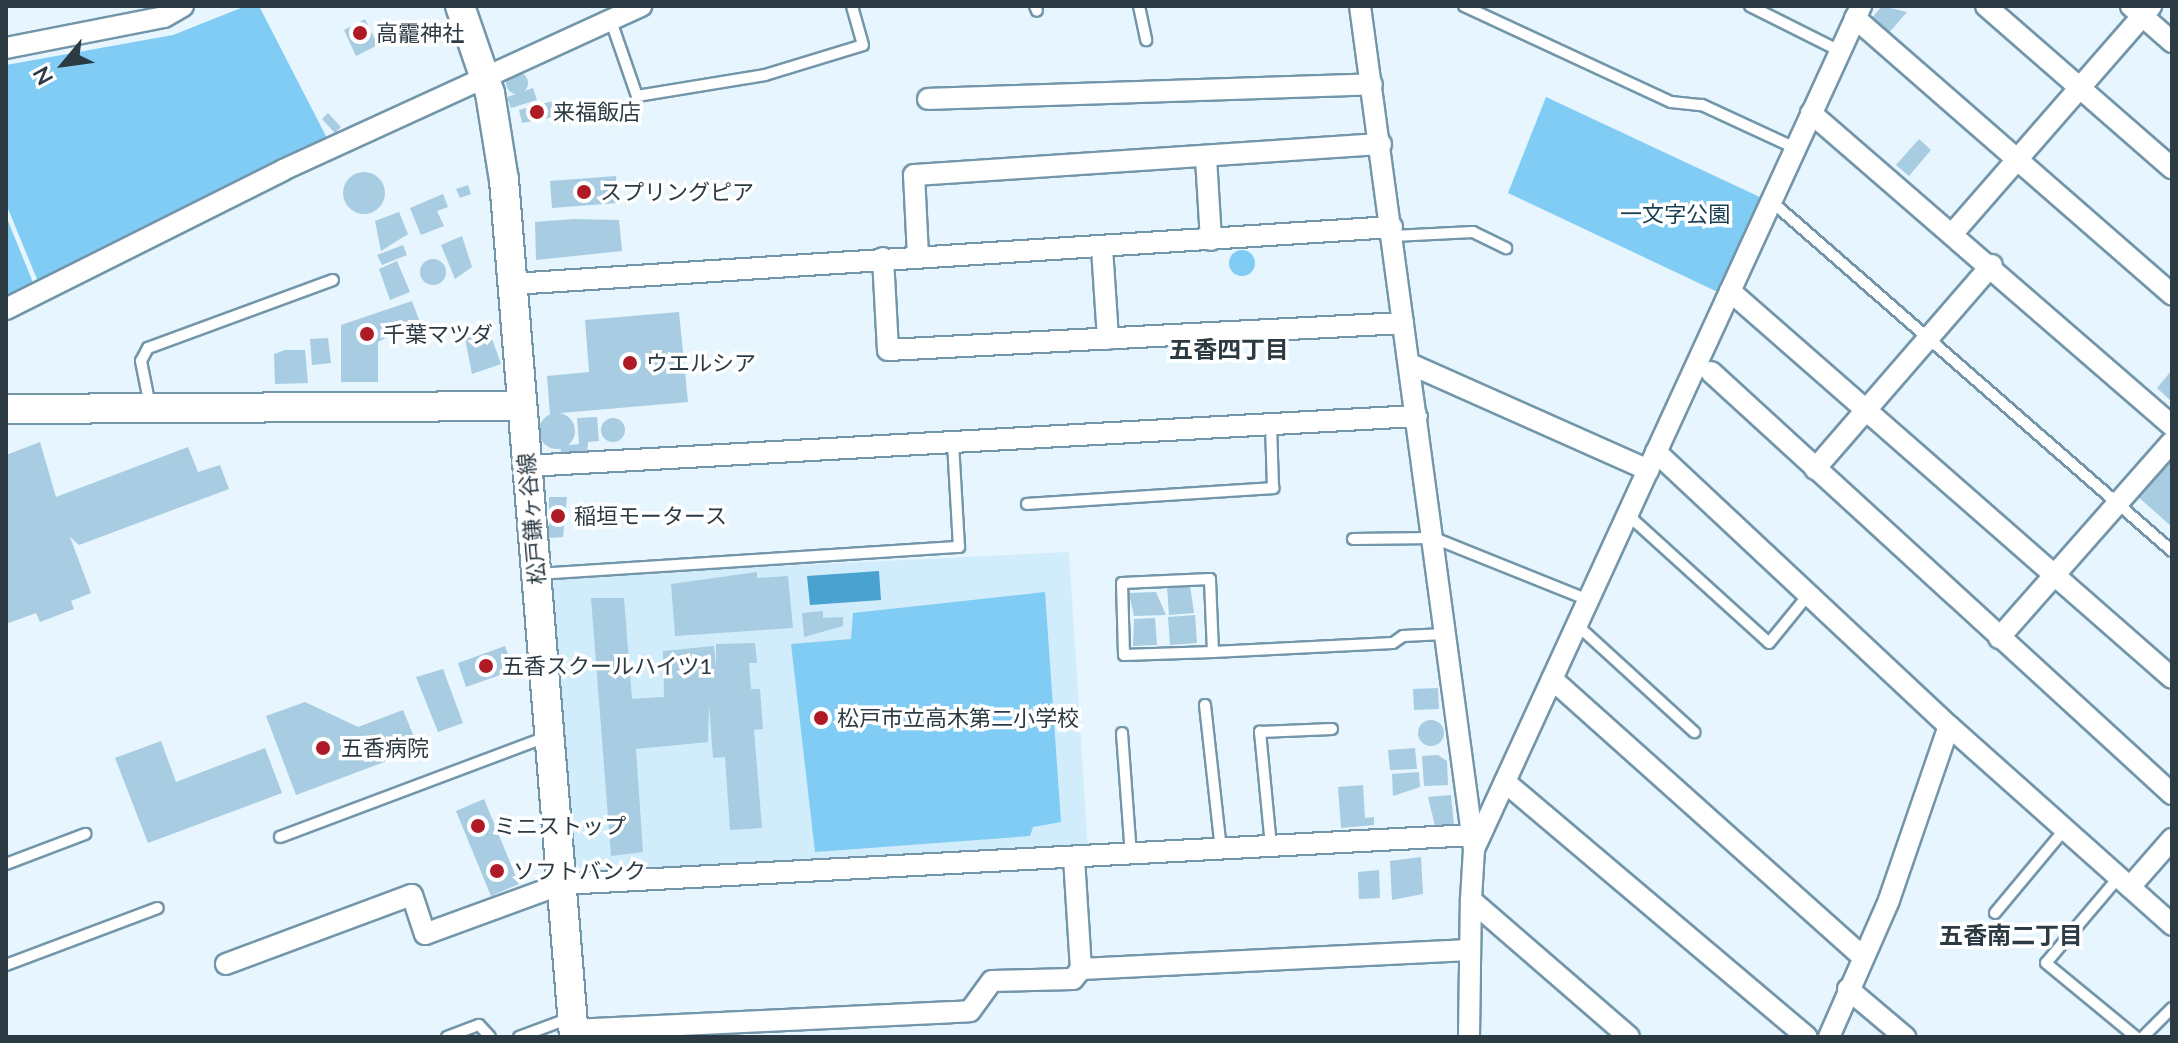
<!DOCTYPE html>
<meta charset="utf-8">
<style>
body{margin:0}
#map{position:relative;width:2178px;height:1043px;overflow:hidden;background:#e6f5fe;font-family:Lato,"Noto Sans JP",sans-serif}
div>[style]{position:absolute}
[style*='--x']{left:calc(var(--x)*1px);top:calc(var(--y)*1px);width:calc(var(--w)*1px);rotate:calc(var(--a)*1deg)}
.built>*{inset:0;background:#d1ecfb}
.green>*{inset:0;background:#81ccf5}
.round{border-radius:50%}
.water>*{inset:0;background:#4aa2d0}
.building>*{inset:0;background:#a8cce1}
.roads{filter:drop-shadow(2px 0 #7396aa) drop-shadow(-2px 0 #7396aa) drop-shadow(0 2px #7396aa) drop-shadow(0 -2px #7396aa)}
.lane>*{height:10px;margin:-5px;padding:0 5px;transform-origin:5px;border-radius:5px;background:#fff}
.street>*{height:20px;margin:-10px;padding:0 10px;transform-origin:10px;border-radius:10px;background:#fff}
.secondary>*{height:28px;margin:-14px;padding:0 14px;transform-origin:14px;border-radius:14px;background:#fff}
.dots>*{width:22px;height:22px;translate:-50% -50%;box-sizing:border-box;border:4px solid #fff;border-radius:50%}
span{translate:-50% -50%;white-space:nowrap;text-align:center;line-height:1.15;-webkit-text-stroke:7px #fff;paint-order:stroke}
.poi-label{font-size:22px;color:#2c3a43}
.left{translate:0 -50%;text-align:left}
.park-label{font-size:22px;color:#163d50}
.street-label{font-size:22px;color:#2c3a43}
.neighbourhood-label{font-size:24px;color:#2c3a43;font-weight:700}
.frame{position:absolute;inset:0;border:8px solid #2c3a43;pointer-events:none}
.north{position:absolute;left:24px;top:24px;width:80px;height:80px;-webkit-text-stroke:6px #fff;paint-order:stroke;rotate:241deg;font-size:22px;font-weight:700;line-height:32px;text-align:center;color:#2c3a43}
.north::after{content:'';display:block;margin:auto;width:28px;height:36px;background:#2c3a43;clip-path:polygon(50% 0,100% 100%,50% 72%,0 100%)}
</style>
<div id="map">
<div class="built">
<i style="clip-path:polygon(1069px 552px,1088px 852px,587px 874px,574px 862px,551px 585px,556px 577px)"></i>
</div>
<div class="green">
<i style="clip-path:polygon(246px 6px,259px 6px,330px 144px,39px 284px,6px 204px,6px 65px,173px 35px)"></i>
<i style="clip-path:polygon(1546px 97px,1764px 199px,1722px 294px,1508px 193px)"></i>
<i style="clip-path:polygon(6px 216px,34px 285px,6px 298px)"></i>
<i class="round" style="left:1229px;top:250px;width:26px;height:26px"></i>
<i style="clip-path:polygon(1045px 592px,1061px 822px,1033px 827px,1030px 836px,815px 852px,791px 644px,851px 639px,853px 613px)"></i>
</div>
<div class="water">
<i style="clip-path:polygon(879px 571px,881px 600px,810px 605px,807px 576px)"></i>
</div>
<div class="building">
<i style="clip-path:polygon(1882px 6px,1907px 12px,1888px 34px,1871px 19px)"></i>
<i style="clip-path:polygon(365px 19px,378px 45px,356px 56px,344px 30px)"></i>
<i class="round" style="left:506px;top:72px;width:22px;height:22px"></i>
<i style="clip-path:polygon(533px 88px,537px 100px,511px 108px,507px 97px)"></i>
<i style="clip-path:polygon(553px 101px,557px 117px,522px 123px,519px 110px)"></i>
<i style="clip-path:polygon(328px 113px,341px 127px,335px 133px,322px 119px)"></i>
<i style="clip-path:polygon(1919px 139px,1931px 150px,1909px 176px,1896px 165px)"></i>
<i class="round" style="left:343px;top:172px;width:42px;height:42px"></i>
<i style="clip-path:polygon(616px 176px,618px 203px,552px 208px,550px 181px)"></i>
<i style="clip-path:polygon(468px 185px,471px 194px,460px 198px,456px 189px)"></i>
<i style="clip-path:polygon(443px 194px,448px 207px,437px 211px,444px 226px,421px 235px,410px 208px)"></i>
<i style="clip-path:polygon(399px 212px,408px 234px,381px 251px,375px 221px)"></i>
<i style="clip-path:polygon(573px 219px,619px 220px,622px 251px,536px 260px,535px 222px)"></i>
<i style="clip-path:polygon(462px 236px,472px 267px,455px 279px,441px 245px)"></i>
<i style="clip-path:polygon(403px 245px,407px 255px,382px 265px,377px 255px)"></i>
<i class="round" style="left:420px;top:259px;width:26px;height:26px"></i>
<i style="clip-path:polygon(397px 261px,410px 292px,390px 300px,379px 269px)"></i>
<i style="clip-path:polygon(412px 301px,419px 320px,378px 342px,378px 382px,341px 382px,341px 325px)"></i>
<i style="clip-path:polygon(679px 312px,688px 402px,550px 414px,547px 376px,589px 372px,585px 320px)"></i>
<i style="clip-path:polygon(489px 330px,501px 364px,472px 374px,465px 338px)"></i>
<i style="clip-path:polygon(328px 338px,331px 363px,312px 365px,310px 339px)"></i>
<i style="clip-path:polygon(285px 350px,305px 350px,308px 383px,275px 384px,274px 354px)"></i>
<i style="clip-path:polygon(2172px 370px,2172px 402px,2157px 388px)"></i>
<i class="round" style="left:539px;top:413px;width:36px;height:36px"></i>
<i style="clip-path:polygon(597px 417px,599px 441px,588px 442px,587px 456px,562px 460px,560px 446px,579px 444px,577px 418px)"></i>
<i class="round" style="left:601px;top:418px;width:24px;height:24px"></i>
<i style="clip-path:polygon(40px 442px,56px 497px,188px 447px,198px 472px,220px 465px,229px 489px,79px 545px,70px 537px,91px 593px,71px 601px,74px 609px,40px 622px,36px 613px,6px 624px,6px 455px)"></i>
<i style="clip-path:polygon(2172px 455px,2172px 527px,2136px 495px)"></i>
<i style="clip-path:polygon(549px 497px,567px 497px,563px 537px,549px 538px)"></i>
<i style="clip-path:polygon(757px 572px,757px 578px,788px 576px,793px 628px,675px 636px,671px 584px)"></i>
<i style="clip-path:polygon(1190px 585px,1194px 613px,1169px 615px,1167px 587px)"></i>
<i style="clip-path:polygon(1156px 592px,1166px 615px,1134px 616px,1129px 593px)"></i>
<i style="clip-path:polygon(591px 598px,624px 598px,632px 699px,664px 697px,663px 651px,714px 646px,716px 668px,716px 644px,755px 643px,757px 663px,749px 663px,751px 689px,760px 689px,763px 729px,754px 730px,762px 828px,730px 830px,725px 757px,713px 758px,709px 704px,708px 742px,636px 749px,643px 852px,611px 856px)"></i>
<i style="clip-path:polygon(823px 611px,823px 618px,843px 617px,843px 626px,804px 637px,802px 613px)"></i>
<i style="clip-path:polygon(1195px 615px,1197px 643px,1170px 645px,1168px 617px)"></i>
<i style="clip-path:polygon(1155px 618px,1157px 645px,1133px 646px,1134px 619px)"></i>
<i style="clip-path:polygon(505px 646px,514px 670px,466px 687px,458px 663px)"></i>
<i style="clip-path:polygon(443px 669px,463px 723px,438px 732px,416px 677px)"></i>
<i style="clip-path:polygon(1438px 688px,1439px 709px,1414px 710px,1413px 689px)"></i>
<i style="clip-path:polygon(305px 702px,358px 727px,403px 710px,419px 749px,296px 795px,266px 716px)"></i>
<i class="round" style="left:1418px;top:720px;width:26px;height:26px"></i>
<i style="clip-path:polygon(161px 741px,176px 782px,265px 748px,282px 793px,148px 843px,115px 758px)"></i>
<i style="clip-path:polygon(1415px 748px,1417px 769px,1390px 770px,1388px 750px)"></i>
<i style="clip-path:polygon(1438px 755px,1447px 761px,1448px 785px,1424px 786px,1422px 756px)"></i>
<i style="clip-path:polygon(1419px 772px,1420px 787px,1393px 796px,1392px 774px)"></i>
<i style="clip-path:polygon(1363px 785px,1365px 818px,1374px 817px,1374px 825px,1341px 828px,1338px 787px)"></i>
<i style="clip-path:polygon(1451px 795px,1454px 825px,1435px 826px,1428px 797px)"></i>
<i style="clip-path:polygon(484px 799px,519px 884px,491px 896px,456px 811px)"></i>
<i style="clip-path:polygon(1421px 857px,1423px 894px,1392px 900px,1390px 861px)"></i>
<i style="clip-path:polygon(1379px 870px,1380px 898px,1359px 899px,1358px 872px)"></i>
</div>
<div class="roads">
<div class="lane">
<i style="--x:1035;--y:6;--w:5;--a:68"></i>
<i style="--x:1139;--y:6;--w:35;--a:78"></i>
<i style="--x:1464;--y:6;--w:228;--a:24.9"></i>
<i style="--x:1671;--y:102;--w:31;--a:6"></i>
<i style="--x:1702;--y:105;--w:102;--a:24.8"></i>
<i style="--x:1750;--y:6;--w:101;--a:26.6"></i>
<i style="--x:611;--y:21;--w:79;--a:70.9"></i>
<i style="--x:637;--y:96;--w:130;--a:-9.3"></i>
<i style="--x:765;--y:75;--w:102;--a:-17"></i>
<i style="--x:863;--y:45;--w:41;--a:-105.8"></i>
<i style="--x:1771;--y:201;--w:532;--a:41.12"></i>
<i style="--x:1393;--y:236;--w:80;--a:-2.9"></i>
<i style="--x:1473;--y:232;--w:37;--a:26"></i>
<i style="--x:150;--y:406;--w:46;--a:-101.3"></i>
<i style="--x:141;--y:361;--w:15;--a:-62"></i>
<i style="--x:148;--y:348;--w:197;--a:-20.2"></i>
<i style="--x:1027;--y:504;--w:247;--a:-3.7"></i>
<i style="--x:1273;--y:488;--w:64;--a:-91.8"></i>
<i style="--x:1628;--y:515;--w:190;--a:42.2"></i>
<i style="--x:1769;--y:643;--w:63;--a:-50.8"></i>
<i style="--x:1353;--y:539;--w:81;--a:-0.7"></i>
<i style="--x:1434;--y:538;--w:166;--a:21.9"></i>
<i style="--x:538;--y:574;--w:422;--a:-3.7"></i>
<i style="--x:959;--y:547;--w:105;--a:-93.3"></i>
<i style="--x:1577;--y:625;--w:159;--a:42.4"></i>
<i style="--x:1213;--y:652;--w:73;--a:-92.4"></i>
<i style="--x:1210;--y:579;--w:88;--a:177.4"></i>
<i style="--x:1122;--y:583;--w:72;--a:88.4"></i>
<i style="--x:1124;--y:655;--w:89;--a:-1.9"></i>
<i style="--x:1213;--y:652;--w:180;--a:-2.9"></i>
<i style="--x:1393;--y:643;--w:12;--a:-35"></i>
<i style="--x:1403;--y:636;--w:42;--a:-2.7"></i>
<i style="--x:1205;--y:705;--w:146;--a:83.7"></i>
<i style="--x:1122;--y:733;--w:122;--a:85.8"></i>
<i style="--x:280;--y:837;--w:286;--a:-20.6"></i>
<i style="--x:1271;--y:846;--w:115;--a:-95.5"></i>
<i style="--x:1260;--y:732;--w:72;--a:-2.4"></i>
<i style="--x:6;--y:864;--w:85;--a:-20.8"></i>
<i style="--x:2118;--y:878;--w:111;--a:130.3"></i>
<i style="--x:2046;--y:963;--w:117;--a:39.4"></i>
<i style="--x:1995;--y:913;--w:109;--a:-50.2"></i>
<i style="--x:6;--y:965;--w:162;--a:-20.6"></i>
<i style="--x:447;--y:1037;--w:34;--a:-21"></i>
<i style="--x:479;--y:1025;--w:16;--a:47"></i>
<i style="--x:519;--y:1037;--w:54;--a:-20.4"></i>
<i style="--x:2143;--y:1037;--w:41;--a:-45"></i>
</div>
<div class="street">
<i style="--x:1360;--y:6;--w:851;--a:82.3"></i>
<i style="--x:1474;--y:849;--w:51;--a:93.4"></i>
<i style="--x:1471;--y:900;--w:209;--a:40.9"></i>
<i style="--x:1986;--y:6;--w:247;--a:41.1"></i>
<i style="--x:2131;--y:6;--w:55;--a:41.3"></i>
<i style="--x:1855;--y:18;--w:421;--a:41.1"></i>
<i style="--x:6;--y:48;--w:161;--a:-11.1"></i>
<i style="--x:164;--y:17;--w:22;--a:-30"></i>
<i style="--x:928;--y:99;--w:444;--a:-1.9"></i>
<i style="--x:1811;--y:113;--w:478;--a:40.9"></i>
<i style="--x:1206;--y:158;--w:82;--a:86.5"></i>
<i style="--x:1954;--y:232;--w:300;--a:-48.9"></i>
<i style="--x:1102;--y:248;--w:91;--a:86.2"></i>
<i style="--x:918;--y:256;--w:81;--a:-92.8"></i>
<i style="--x:914;--y:175;--w:468;--a:-3.8"></i>
<i style="--x:883;--y:258;--w:92;--a:86.9"></i>
<i style="--x:888;--y:350;--w:516;--a:-3"></i>
<i style="--x:513;--y:284;--w:881;--a:-3.71"></i>
<i style="--x:1730;--y:291;--w:587;--a:41.2"></i>
<i style="--x:6;--y:309;--w:310;--a:-26.6"></i>
<i style="--x:283;--y:170;--w:394;--a:-24.6"></i>
<i style="--x:1410;--y:364;--w:261;--a:24"></i>
<i style="--x:1711;--y:372;--w:625;--a:42.47"></i>
<i style="--x:1656;--y:452;--w:401;--a:43.1"></i>
<i style="--x:527;--y:466;--w:891;--a:-3.22"></i>
<i style="--x:1815;--y:469;--w:270;--a:-49.1"></i>
<i style="--x:1999;--y:638;--w:261;--a:-48.6"></i>
<i style="--x:1552;--y:679;--w:417;--a:41.8"></i>
<i style="--x:1505;--y:782;--w:395;--a:40.2"></i>
<i style="--x:1474;--y:849;--w:928;--a:-65.34"></i>
<i style="--x:1074;--y:858;--w:111;--a:86.4"></i>
<i style="--x:2130;--y:887;--w:64;--a:-48.8"></i>
<i style="--x:226;--y:964;--w:198;--a:-20.4"></i>
<i style="--x:412;--y:895;--w:41;--a:71.6"></i>
<i style="--x:425;--y:934;--w:146;--a:-20.1"></i>
<i style="--x:562;--y:884;--w:911;--a:-3.08"></i>
<i style="--x:1848;--y:989;--w:75;--a:40.1"></i>
<i style="--x:573;--y:1030;--w:397;--a:-2.7"></i>
<i style="--x:970;--y:1011;--w:37;--a:-54"></i>
<i style="--x:992;--y:981;--w:81;--a:-1.4"></i>
<i style="--x:1073;--y:979;--w:13;--a:-51"></i>
<i style="--x:1081;--y:969;--w:389;--a:-2.8"></i>
<i style="--x:1469;--y:1037;--w:137;--a:-89.2"></i>
<i style="--x:1829;--y:1037;--w:150;--a:-66.3"></i>
<i style="--x:1889;--y:900;--w:184;--a:-71"></i>
<i style="--x:1949;--y:726;--w:299;--a:41.7"></i>
</div>
<div class="secondary">
<i style="--x:460;--y:6;--w:92;--a:71"></i>
<i style="--x:490;--y:93;--w:88;--a:80.9"></i>
<i style="--x:504;--y:180;--w:860;--a:85.33"></i>
<i style="--x:6;--y:409;--w:515;--a:-0.33"></i>
</div>
</div>
<div class="dots">
<i style="left:360px;top:33px;background:#ae1b27"></i>
<i style="left:537px;top:112px;background:#ae1b27"></i>
<i style="left:584px;top:192px;background:#ae1b27"></i>
<i style="left:367px;top:334px;background:#ae1b27"></i>
<i style="left:630px;top:363px;background:#ae1b27"></i>
<i style="left:558px;top:516px;background:#ae1b27"></i>
<i style="left:486px;top:666px;background:#ae1b27"></i>
<i style="left:821px;top:718px;background:#ae1b27"></i>
<i style="left:323px;top:748px;background:#ae1b27"></i>
<i style="left:478px;top:826px;background:#ae1b27"></i>
<i style="left:497px;top:871px;background:#ae1b27"></i>
</div>
<div class="poi-label">
<span class="left" style="left:376px;top:33px">高靇神社</span>
<span class="left" style="left:553px;top:112px">来福飯店</span>
<span class="left" style="left:600px;top:192px">スプリングピア</span>
<span class="left" style="left:383px;top:334px">千葉マツダ</span>
<span class="left" style="left:646px;top:363px">ウエルシア</span>
<span class="left" style="left:574px;top:516px">稲垣モータース</span>
<span class="left" style="left:502px;top:666px">五香スクールハイツ1</span>
<span class="left" style="left:837px;top:718px">松戸市立高木第二小学校</span>
<span class="left" style="left:341px;top:748px">五香病院</span>
<span class="left" style="left:494px;top:826px">ミニストップ</span>
<span class="left" style="left:513px;top:871px">ソフトバンク</span>
</div>
<div class="park-label">
<span style="left:1675px;top:214px">一文字公園</span>
</div>
<div class="street-label">
<span style="left:531px;top:519px;rotate:-95deg">松戸鎌ヶ谷線</span>
</div>
<div class="neighbourhood-label">
<span style="left:1229px;top:349px">五香四丁目</span>
<span style="left:2011px;top:935px">五香南二丁目</span>
</div>
<div class="frame"></div>
<div class="north">N</div>
</div>
